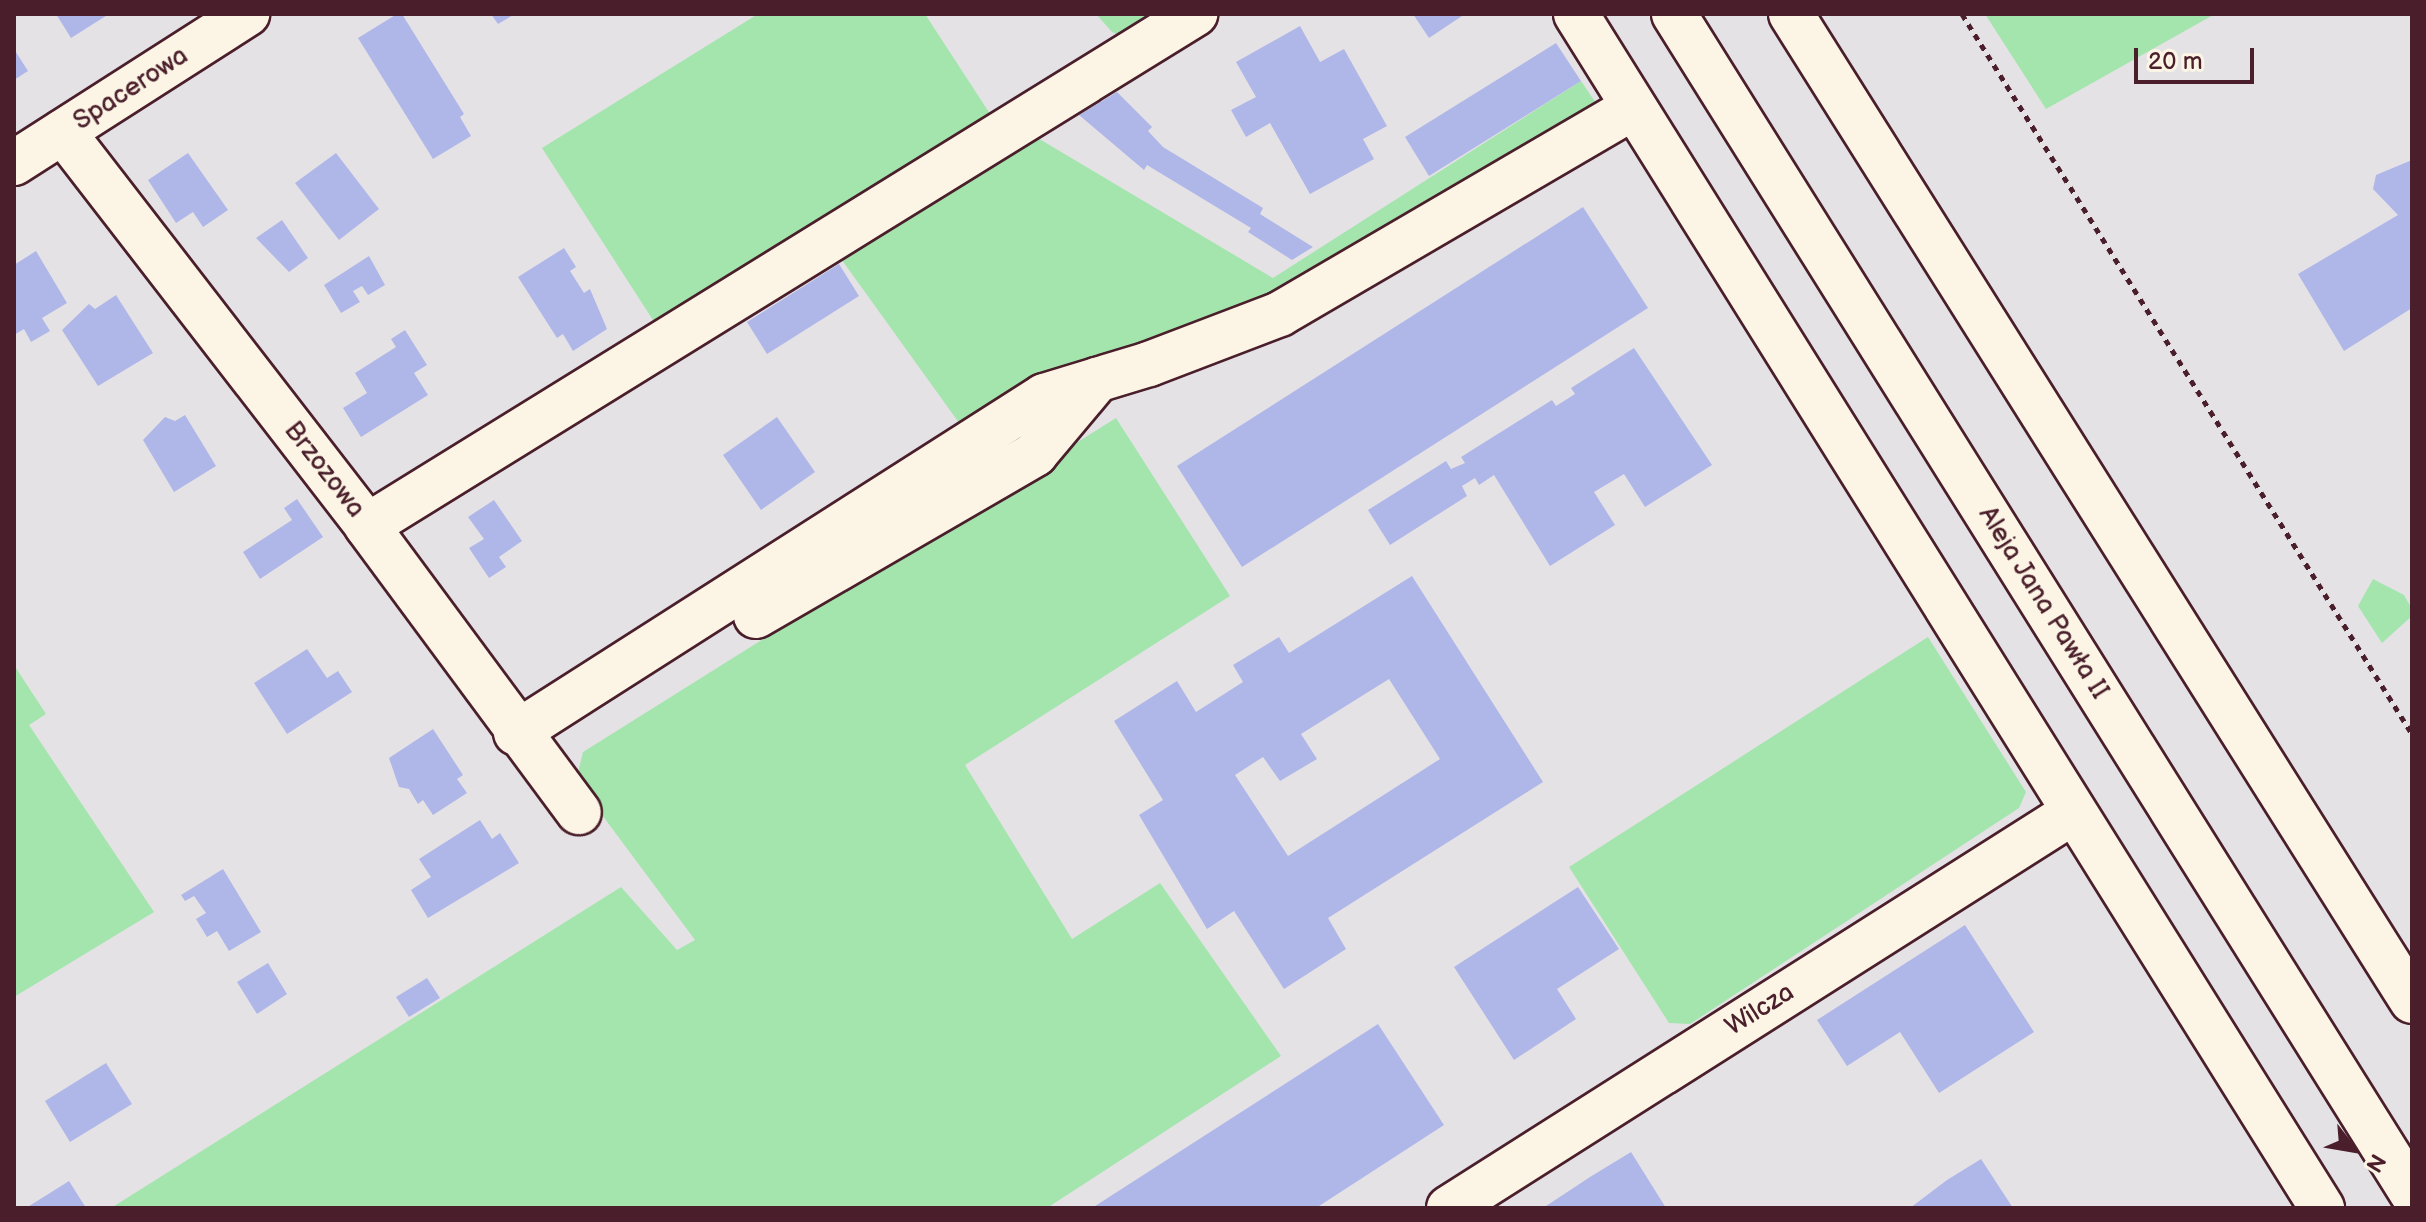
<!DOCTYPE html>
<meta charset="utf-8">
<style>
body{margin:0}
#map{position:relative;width:2426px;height:1222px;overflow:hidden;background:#e5e2e6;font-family:"Balsamiq Sans",sans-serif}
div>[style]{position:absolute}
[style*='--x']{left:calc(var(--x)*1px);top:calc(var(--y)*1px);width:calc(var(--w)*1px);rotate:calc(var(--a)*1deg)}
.green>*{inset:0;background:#a4e5ae}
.building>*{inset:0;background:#afb7e8}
.path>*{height:5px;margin-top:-2.5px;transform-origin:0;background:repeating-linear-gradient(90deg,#4a1f2b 0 6px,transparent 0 12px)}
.roads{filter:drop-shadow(2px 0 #4a1f2b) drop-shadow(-2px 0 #4a1f2b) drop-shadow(0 2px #4a1f2b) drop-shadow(0 -2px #4a1f2b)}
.minor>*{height:44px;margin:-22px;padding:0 22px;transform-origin:22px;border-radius:22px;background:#fcf5e5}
.major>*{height:44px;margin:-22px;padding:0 22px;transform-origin:22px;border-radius:22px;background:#fcf5e5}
span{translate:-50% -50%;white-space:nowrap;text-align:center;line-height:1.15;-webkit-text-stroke:6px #fcf5e5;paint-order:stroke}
.street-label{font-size:26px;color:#4a1f2b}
.frame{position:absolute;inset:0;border:16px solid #4a1f2b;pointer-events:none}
.north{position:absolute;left:2314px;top:1110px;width:80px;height:80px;-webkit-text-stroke:6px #fcf5e5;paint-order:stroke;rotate:121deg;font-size:22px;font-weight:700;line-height:32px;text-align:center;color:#4a1f2b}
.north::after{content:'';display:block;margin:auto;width:28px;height:36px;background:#4a1f2b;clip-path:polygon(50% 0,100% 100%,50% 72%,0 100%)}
.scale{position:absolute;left:2134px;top:48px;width:120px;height:36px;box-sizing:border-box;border:4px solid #4a1f2b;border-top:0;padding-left:10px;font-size:24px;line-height:28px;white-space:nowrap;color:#4a1f2b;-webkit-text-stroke:6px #fcf5e5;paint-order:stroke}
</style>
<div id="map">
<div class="green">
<i style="clip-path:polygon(758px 14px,925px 14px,996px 123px,660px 331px,542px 148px)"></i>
<i style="clip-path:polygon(1096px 14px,1166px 14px,1126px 38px,1112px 32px)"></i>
<i style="clip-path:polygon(1985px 14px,2215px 14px,2046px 109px)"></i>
<i style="clip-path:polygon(1581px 81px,1596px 103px,1509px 164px,1312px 285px,1124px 355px,1063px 367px,962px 427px,839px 256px,1031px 134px,1273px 278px)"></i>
<i style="clip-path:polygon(1116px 418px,1230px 596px,965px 765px,1072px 939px,1160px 883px,1281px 1056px,1047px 1208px,111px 1208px,621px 887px,677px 950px,695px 940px,576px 780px,583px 752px)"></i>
<i style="clip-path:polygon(2373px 579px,2404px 595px,2412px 609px,2412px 616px,2382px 643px,2358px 606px)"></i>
<i style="clip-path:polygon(1928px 637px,2026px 792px,2019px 808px,1690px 1024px,1669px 1023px,1569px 867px)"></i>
<i style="clip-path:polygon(14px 665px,46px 714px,29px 725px,154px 912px,14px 997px)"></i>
</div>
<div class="building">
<i style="clip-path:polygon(56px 14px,109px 14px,71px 38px)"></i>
<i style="clip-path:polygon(397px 14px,402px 14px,464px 114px,460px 117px,471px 136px,433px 159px,358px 38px)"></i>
<i style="clip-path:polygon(491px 14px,515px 14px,498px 24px)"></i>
<i style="clip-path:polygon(1413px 14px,1465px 14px,1429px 38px)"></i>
<i style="clip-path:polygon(1300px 26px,1320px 62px,1344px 49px,1387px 126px,1363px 139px,1374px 159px,1310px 194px,1270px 123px,1246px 137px,1231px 110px,1256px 97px,1236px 62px)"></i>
<i style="clip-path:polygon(1556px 43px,1581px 81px,1429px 176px,1405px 137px)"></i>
<i style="clip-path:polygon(14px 49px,28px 71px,14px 80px)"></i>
<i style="clip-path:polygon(1117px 92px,1152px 127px,1148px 131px,1163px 147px,1263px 208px,1260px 214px,1313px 247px,1292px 260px,1248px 232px,1251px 228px,1147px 165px,1144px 170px,1079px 115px)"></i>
<i style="clip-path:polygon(188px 153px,228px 210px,203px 227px,193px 212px,176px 223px,148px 180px)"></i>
<i style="clip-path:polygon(336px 153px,379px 209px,339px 240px,295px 183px)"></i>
<i style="clip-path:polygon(2412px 160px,2412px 308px,2344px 351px,2298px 274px,2398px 215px,2373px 189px,2376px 175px)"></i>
<i style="clip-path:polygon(1583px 207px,1648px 308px,1242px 567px,1177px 466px)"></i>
<i style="clip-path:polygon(282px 220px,308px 258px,289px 272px,256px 238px)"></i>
<i style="clip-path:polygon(564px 248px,576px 267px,570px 271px,584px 293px,590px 289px,607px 329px,573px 351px,563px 334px,557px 338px,518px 277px)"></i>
<i style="clip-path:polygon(36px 251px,67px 303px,42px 318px,50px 331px,31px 342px,24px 329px,14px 335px,14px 265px)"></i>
<i style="clip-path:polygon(369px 256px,385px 285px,368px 295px,362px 286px,353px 291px,360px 302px,341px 313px,324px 285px)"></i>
<i style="clip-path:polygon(839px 264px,859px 296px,767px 354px,747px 322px)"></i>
<i style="clip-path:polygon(116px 295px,153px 353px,98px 386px,62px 330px,89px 304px,95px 309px)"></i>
<i style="clip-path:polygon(405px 330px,427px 365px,414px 373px,428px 395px,361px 437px,343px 408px,367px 393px,355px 373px,396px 347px,391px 339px)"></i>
<i style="clip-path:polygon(1634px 348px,1712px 465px,1645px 507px,1624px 474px,1594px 492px,1615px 525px,1550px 566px,1494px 475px,1479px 485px,1475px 478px,1462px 486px,1467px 496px,1390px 545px,1368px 510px,1446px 461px,1451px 469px,1465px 463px,1461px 457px,1552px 400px,1556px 406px,1575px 394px,1571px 388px)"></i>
<i style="clip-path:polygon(185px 415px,216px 466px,174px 492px,143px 440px,165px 417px,175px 421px)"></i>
<i style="clip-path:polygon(777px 417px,815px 472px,761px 510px,723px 455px)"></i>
<i style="clip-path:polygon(297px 499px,323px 537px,260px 579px,243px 552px,292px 520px,284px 508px)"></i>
<i style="clip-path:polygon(494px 500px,522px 541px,499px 557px,506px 567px,489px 578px,469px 548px,484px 539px,468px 517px)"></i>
<i style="clip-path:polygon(evenodd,1412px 576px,1543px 782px,1328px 918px,1346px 949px,1284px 989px,1234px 911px,1207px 929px,1139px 815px,1163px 800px,1114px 721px,1177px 681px,1196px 712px,1243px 682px,1233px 665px,1279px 637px,1289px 653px,1412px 576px,1389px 679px,1440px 759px,1288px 856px,1235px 775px,1263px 757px,1280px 781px,1317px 759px,1301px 734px,1389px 679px)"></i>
<i style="clip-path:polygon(307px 649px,327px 678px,338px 671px,352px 692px,287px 734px,254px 683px)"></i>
<i style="clip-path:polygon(433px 729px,463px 775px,457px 779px,467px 793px,433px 815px,423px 800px,418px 804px,409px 789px,399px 787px,389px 758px)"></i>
<i style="clip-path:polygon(480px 820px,492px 839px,500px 833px,519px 863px,428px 918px,411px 890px,431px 877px,419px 859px)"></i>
<i style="clip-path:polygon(223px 869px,261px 932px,229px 951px,217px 931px,207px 937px,196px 919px,206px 913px,194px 896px,185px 901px,181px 895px)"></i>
<i style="clip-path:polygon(1578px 887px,1619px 949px,1557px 989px,1576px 1019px,1514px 1060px,1454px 967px)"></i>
<i style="clip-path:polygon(1965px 925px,2034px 1032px,1939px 1093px,1900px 1032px,1847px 1066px,1817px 1020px)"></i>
<i style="clip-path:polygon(268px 963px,287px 994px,257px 1014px,237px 982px)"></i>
<i style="clip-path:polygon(427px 978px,440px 998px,409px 1017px,396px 997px)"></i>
<i style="clip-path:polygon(1378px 1024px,1444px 1125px,1316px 1208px,1092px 1208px)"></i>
<i style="clip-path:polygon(106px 1063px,132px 1104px,70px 1142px,45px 1101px)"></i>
<i style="clip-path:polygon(1631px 1152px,1666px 1208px,1543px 1208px,1590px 1177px)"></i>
<i style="clip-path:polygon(1981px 1159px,2013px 1208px,1910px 1208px,1947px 1180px)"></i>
<i style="clip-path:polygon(69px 1181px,86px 1208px,26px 1208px)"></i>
</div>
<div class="path">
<i style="--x:1962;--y:14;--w:849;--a:57.99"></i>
</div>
<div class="roads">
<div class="minor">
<i style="--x:1576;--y:14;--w:1408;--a:58"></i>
<i style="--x:63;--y:132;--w:498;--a:52.3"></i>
<i style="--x:367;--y:526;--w:356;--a:53.5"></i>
<i style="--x:14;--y:163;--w:277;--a:-32.6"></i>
<i style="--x:367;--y:526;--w:974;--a:-31.73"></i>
<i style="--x:756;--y:616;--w:323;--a:-30.1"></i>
<i style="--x:1035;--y:454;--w:97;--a:-50"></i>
<i style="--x:516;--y:733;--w:626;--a:-32.55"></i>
<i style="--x:1044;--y:396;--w:110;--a:-16.9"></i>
<i style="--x:1149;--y:364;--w:140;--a:-20.9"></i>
<i style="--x:1280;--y:314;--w:409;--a:-30.3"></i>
<i style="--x:1449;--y:1208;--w:738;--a:-32.38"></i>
</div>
<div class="major">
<i style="--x:1674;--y:14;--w:1391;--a:57.96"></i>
<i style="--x:1791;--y:14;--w:1166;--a:57.82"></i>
</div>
</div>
<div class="street-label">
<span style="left:131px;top:89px;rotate:-33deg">Spacerowa</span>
<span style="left:324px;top:470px;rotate:52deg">Brzozowa</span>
<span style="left:2043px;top:603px;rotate:58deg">Aleja Jana Pawła II</span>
<span style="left:1760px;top:1010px;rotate:-32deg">Wilcza</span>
</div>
<div class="frame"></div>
<div class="north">N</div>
<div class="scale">20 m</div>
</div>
